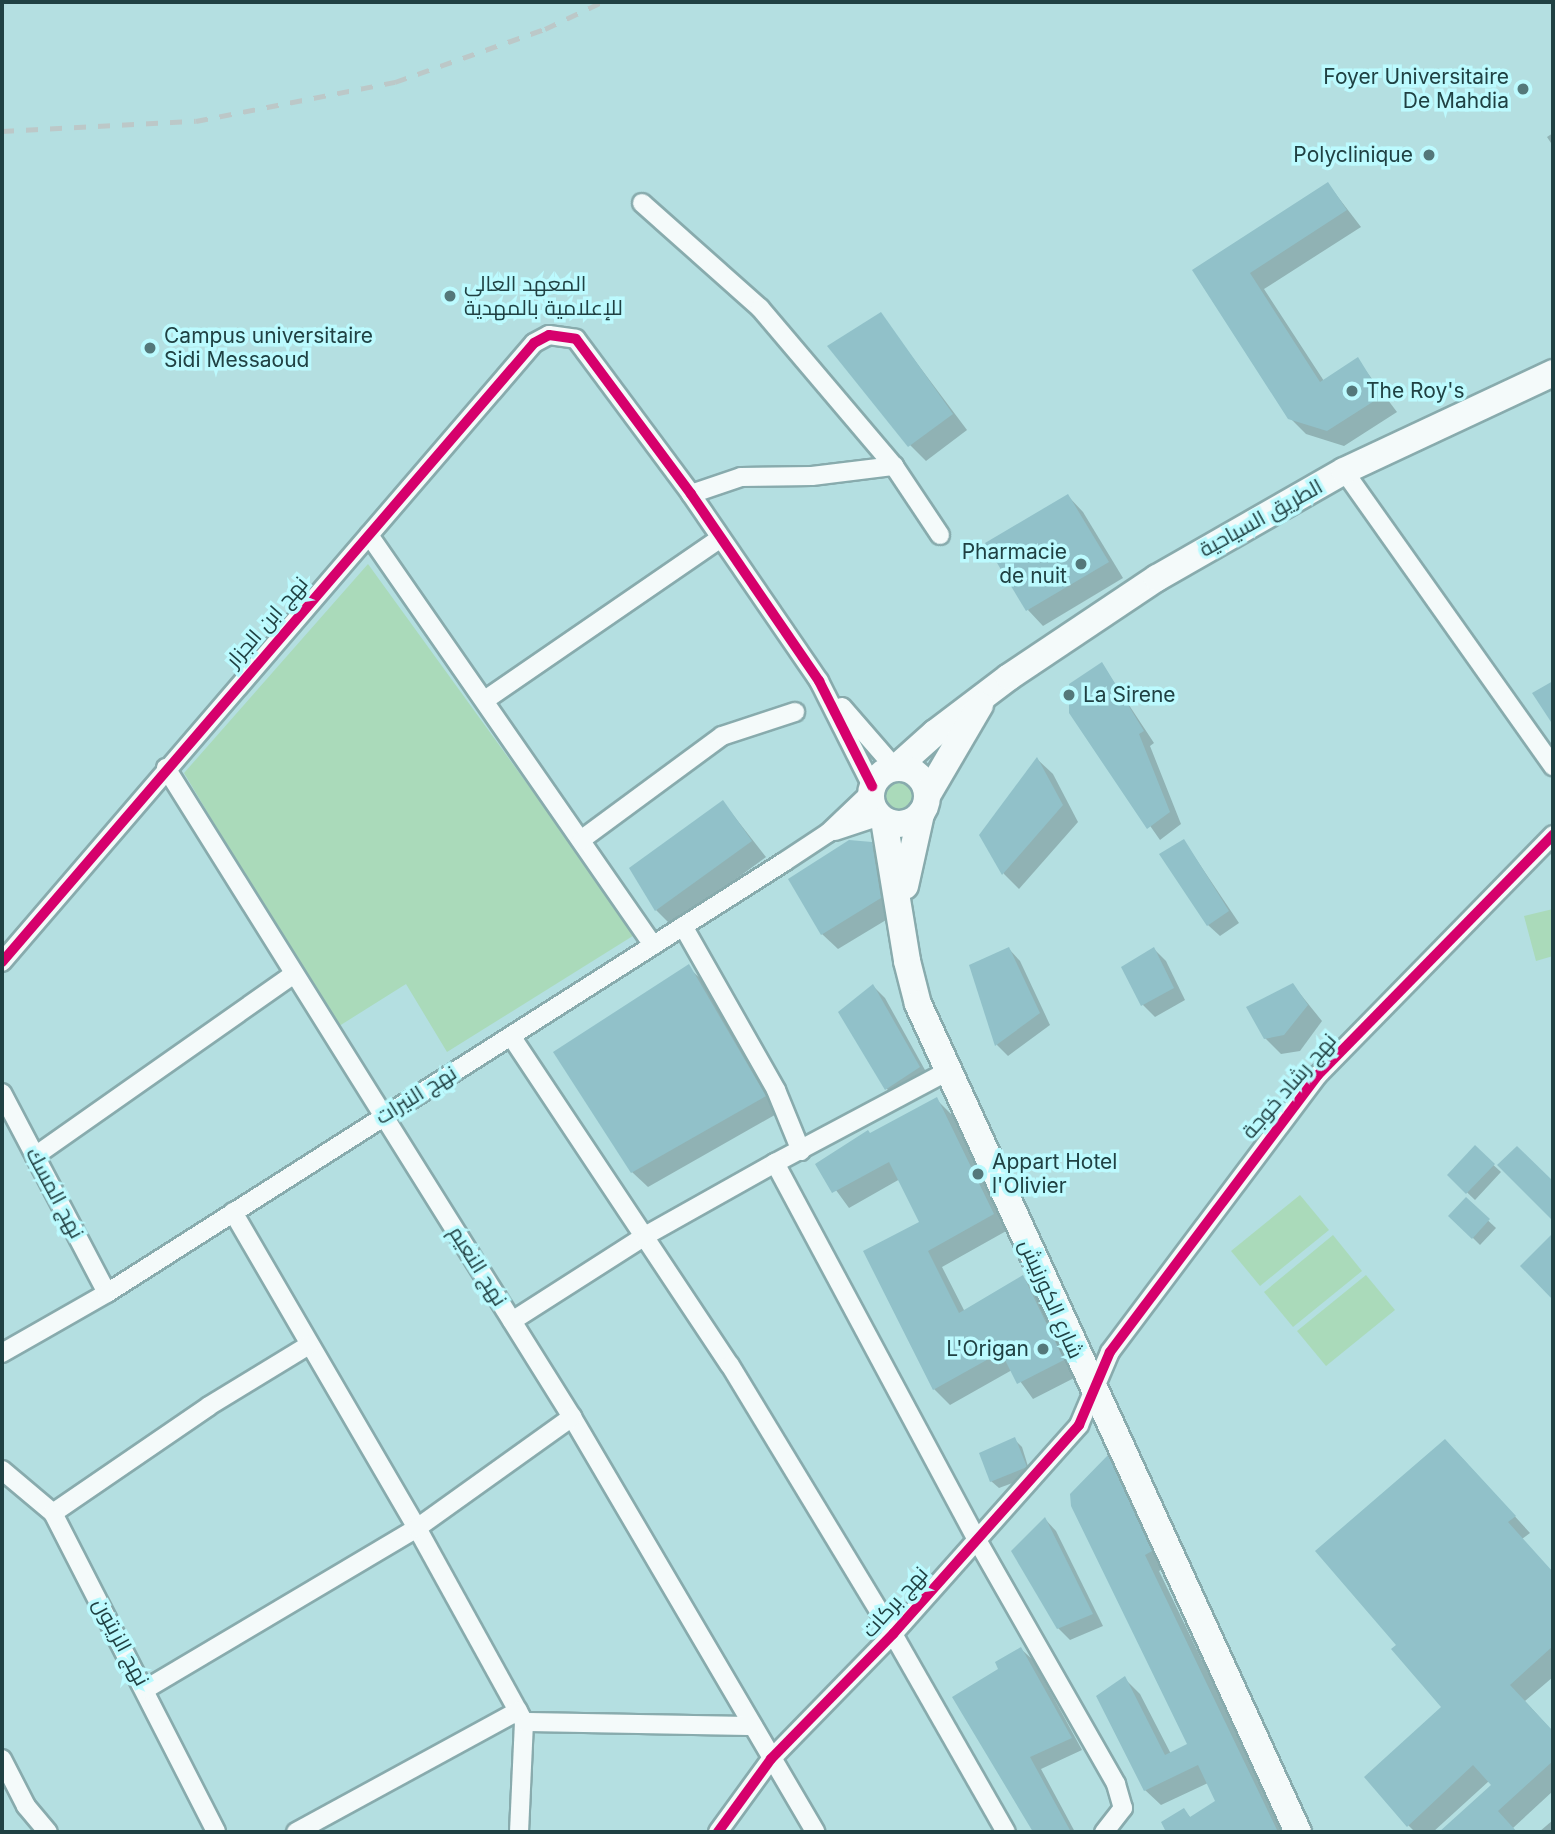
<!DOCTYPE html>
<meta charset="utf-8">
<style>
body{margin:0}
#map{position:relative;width:1555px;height:1834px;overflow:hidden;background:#b4dfe1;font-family:Inter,Cairo,sans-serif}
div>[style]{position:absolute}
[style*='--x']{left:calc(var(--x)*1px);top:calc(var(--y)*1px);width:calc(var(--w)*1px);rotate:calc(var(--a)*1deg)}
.green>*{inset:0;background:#aadaba}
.round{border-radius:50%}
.shadow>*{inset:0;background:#0003}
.building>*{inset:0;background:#91c1c9}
.roads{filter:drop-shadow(2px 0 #88abad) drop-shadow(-2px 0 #88abad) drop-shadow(0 2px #88abad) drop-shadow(0 -2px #88abad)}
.minor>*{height:18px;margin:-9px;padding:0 9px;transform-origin:9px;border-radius:9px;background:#f4fafa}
.secondary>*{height:26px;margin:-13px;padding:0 13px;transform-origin:13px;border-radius:13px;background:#f4fafa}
.secondary>.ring{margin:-13px;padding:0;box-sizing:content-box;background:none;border:26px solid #f4fafa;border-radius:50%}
.rail>*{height:5px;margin-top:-2.5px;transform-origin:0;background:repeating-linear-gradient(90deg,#bcc8c8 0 12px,transparent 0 24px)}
.cycleway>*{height:10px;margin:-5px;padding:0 5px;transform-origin:5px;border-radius:5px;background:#d6006c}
.dots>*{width:19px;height:19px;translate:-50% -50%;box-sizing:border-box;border:4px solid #bcfafe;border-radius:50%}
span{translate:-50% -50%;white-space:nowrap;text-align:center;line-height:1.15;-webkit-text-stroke:7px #bcfafe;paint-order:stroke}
.poi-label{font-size:21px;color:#204143}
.right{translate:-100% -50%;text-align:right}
.left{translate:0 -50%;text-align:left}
.street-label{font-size:21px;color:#204143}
.frame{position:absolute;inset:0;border:4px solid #204143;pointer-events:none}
</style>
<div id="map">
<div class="green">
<i style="clip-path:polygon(368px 564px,636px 934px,447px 1052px,406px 984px,336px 1028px,184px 773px)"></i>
<i class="round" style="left:881px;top:776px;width:36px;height:36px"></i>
<i style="clip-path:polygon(1553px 909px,1553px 956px,1536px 961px,1524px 916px)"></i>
<i style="clip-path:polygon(1300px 1195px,1329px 1230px,1260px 1286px,1231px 1251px)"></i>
<i style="clip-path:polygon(1333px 1235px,1362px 1271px,1293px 1327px,1264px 1292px)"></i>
<i style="clip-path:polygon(1366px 1275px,1395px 1310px,1326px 1366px,1297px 1331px)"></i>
</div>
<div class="shadow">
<i style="clip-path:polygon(1553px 133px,1553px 146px,1547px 137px)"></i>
<i style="clip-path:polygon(1328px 184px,1361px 227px,1264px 289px,1324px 381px,1357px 359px,1397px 412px,1344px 446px,1306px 434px,1289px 417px,1194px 270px)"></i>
<i style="clip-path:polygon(880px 314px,967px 430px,926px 461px,910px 445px)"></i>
<i style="clip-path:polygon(1068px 496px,1083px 512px,1123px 578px,1043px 626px,1028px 610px)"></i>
<i style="clip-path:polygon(1102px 664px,1154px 743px,1150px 746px,1181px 824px,1160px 840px,1071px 713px)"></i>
<i style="clip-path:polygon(1037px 759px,1053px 774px,1078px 822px,1019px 889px,1004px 874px,981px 835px)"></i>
<i style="clip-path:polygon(723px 802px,766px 857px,672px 926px,656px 910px)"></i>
<i style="clip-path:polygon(1184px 841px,1239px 923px,1220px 936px,1208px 925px)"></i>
<i style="clip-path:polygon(871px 844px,887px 860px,896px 914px,838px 949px,822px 934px)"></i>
<i style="clip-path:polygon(1009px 949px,1020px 961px,1050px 1025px,1008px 1056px,997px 1045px)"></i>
<i style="clip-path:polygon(1154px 949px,1166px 961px,1185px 1000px,1155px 1017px,1143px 1005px)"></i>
<i style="clip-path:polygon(688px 967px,704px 982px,780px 1112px,648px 1187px,632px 1172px)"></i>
<i style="clip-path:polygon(1293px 985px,1322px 1021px,1300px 1051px,1281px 1054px,1265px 1038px)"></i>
<i style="clip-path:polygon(873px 986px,885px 998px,930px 1079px,898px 1100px,886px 1088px)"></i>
<i style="clip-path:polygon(936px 1099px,952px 1115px,1008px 1230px,942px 1267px,965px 1312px,1022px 1277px,1038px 1292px,1078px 1376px,1033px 1399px,1012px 1370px,950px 1405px,934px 1389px,865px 1252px,921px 1222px,900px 1179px,849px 1208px,817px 1164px)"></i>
<i style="clip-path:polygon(1475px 1148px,1501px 1172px,1475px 1200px,1449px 1175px)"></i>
<i style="clip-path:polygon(1466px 1200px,1496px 1228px,1480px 1245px,1451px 1216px)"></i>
<i style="clip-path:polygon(1014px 1439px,1022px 1447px,1031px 1476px,999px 1488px,991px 1481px)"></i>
<i style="clip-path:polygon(1108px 1457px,1123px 1472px,1166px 1567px,1159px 1571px,1285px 1832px,1169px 1832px,1163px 1823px,1184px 1811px,1191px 1818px,1218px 1802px,1208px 1783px,1161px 1805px,1145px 1790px,1125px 1679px,1140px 1694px,1171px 1754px,1190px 1745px)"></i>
<i style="clip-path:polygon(1461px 1457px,1530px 1533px,1522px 1539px,1553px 1573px,1553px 1677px,1525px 1701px,1553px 1732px,1553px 1791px,1513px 1828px,1516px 1832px,1441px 1832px,1493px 1786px,1489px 1781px,1433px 1832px,1415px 1832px,1408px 1825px,1444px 1707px,1399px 1645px)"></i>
<i style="clip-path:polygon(1045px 1519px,1056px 1531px,1103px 1626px,1070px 1640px,1058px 1628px)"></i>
<i style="clip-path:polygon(1021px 1649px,1033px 1660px,1082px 1750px,1041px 1769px,1075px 1832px,1034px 1832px,954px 1697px,1001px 1669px)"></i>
<i style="clip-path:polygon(1553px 1820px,1553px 1832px,1539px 1832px)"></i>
</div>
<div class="building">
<i style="clip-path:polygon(1328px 182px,1347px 210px,1250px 273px,1320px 382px,1358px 357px,1382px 396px,1327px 431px,1288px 419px,1192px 270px)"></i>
<i style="clip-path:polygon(881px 312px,953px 414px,908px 447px,827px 346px)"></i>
<i style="clip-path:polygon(1068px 494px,1109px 562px,1026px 611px,985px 543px)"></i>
<i style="clip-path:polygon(1102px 662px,1144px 731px,1139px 734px,1170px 812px,1147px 829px,1069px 713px,1069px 684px)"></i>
<i style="clip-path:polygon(1553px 681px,1553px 725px,1532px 693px)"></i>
<i style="clip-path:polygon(1037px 757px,1063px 805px,1002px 875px,979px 835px)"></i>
<i style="clip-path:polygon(723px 800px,752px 841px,655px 911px,629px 868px)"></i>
<i style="clip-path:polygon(1184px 839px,1229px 911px,1207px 926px,1159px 854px)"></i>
<i style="clip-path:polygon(849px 840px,872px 842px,881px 898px,821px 935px,788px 879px)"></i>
<i style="clip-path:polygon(1009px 947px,1040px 1013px,995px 1046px,969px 965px)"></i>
<i style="clip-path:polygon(1154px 947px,1174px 988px,1141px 1006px,1121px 967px)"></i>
<i style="clip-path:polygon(689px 964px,766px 1096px,631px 1173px,553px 1052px)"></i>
<i style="clip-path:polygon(1293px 983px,1308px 1005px,1284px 1035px,1264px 1039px,1246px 1007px)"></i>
<i style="clip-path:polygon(873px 984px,920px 1067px,885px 1090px,838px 1012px)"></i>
<i style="clip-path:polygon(937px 1097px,994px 1214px,928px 1251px,959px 1313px,1023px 1275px,1064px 1360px,1017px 1384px,1001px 1352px,933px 1390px,863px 1251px,919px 1222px,889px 1162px,832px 1193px,815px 1164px,868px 1130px,870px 1133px)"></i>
<i style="clip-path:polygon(1475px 1145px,1495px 1164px,1466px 1194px,1447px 1175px)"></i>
<i style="clip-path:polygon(1517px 1146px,1553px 1181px,1553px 1221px,1497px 1165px)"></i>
<i style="clip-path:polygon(1466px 1197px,1490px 1219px,1472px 1239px,1448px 1216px)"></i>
<i style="clip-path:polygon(1553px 1233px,1553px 1300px,1520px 1266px)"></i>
<i style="clip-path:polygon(1015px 1437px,1027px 1467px,990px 1482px,979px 1453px)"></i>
<i style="clip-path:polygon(1445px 1439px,1516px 1516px,1508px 1522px,1553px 1572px,1553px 1646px,1510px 1685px,1553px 1731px,1553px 1761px,1498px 1811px,1517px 1832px,1439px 1832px,1491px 1785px,1473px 1765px,1407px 1827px,1364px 1777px,1441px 1707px,1391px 1649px,1396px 1645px,1315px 1551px)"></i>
<i style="clip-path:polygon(1108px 1455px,1152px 1551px,1145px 1555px,1278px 1832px,1166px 1832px,1161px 1822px,1184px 1808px,1190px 1817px,1215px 1801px,1198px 1765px,1144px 1791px,1096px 1696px,1125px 1676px,1165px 1755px,1187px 1744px,1071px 1506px,1070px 1494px)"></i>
<i style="clip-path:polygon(1045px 1517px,1093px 1614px,1057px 1629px,1011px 1551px)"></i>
<i style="clip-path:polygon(1021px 1647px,1072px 1738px,1030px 1757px,1071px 1832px,1033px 1832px,952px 1697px,998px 1669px,995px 1662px)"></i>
</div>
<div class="roads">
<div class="minor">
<i style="--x:642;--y:203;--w:158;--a:41.7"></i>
<i style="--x:760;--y:308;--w:207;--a:49.7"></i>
<i style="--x:894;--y:466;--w:83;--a:56.3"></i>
<i style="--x:1344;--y:471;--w:362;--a:54.7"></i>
<i style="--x:691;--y:494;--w:53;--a:-18.8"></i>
<i style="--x:741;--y:477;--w:71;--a:-0.8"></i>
<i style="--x:812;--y:476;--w:83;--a:-7"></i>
<i style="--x:369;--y:535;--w:499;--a:55.3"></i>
<i style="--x:485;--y:700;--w:286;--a:-34.5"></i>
<i style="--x:842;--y:707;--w:81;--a:49"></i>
<i style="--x:166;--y:768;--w:766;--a:57.97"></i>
<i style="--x:572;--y:1417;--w:481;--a:59.6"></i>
<i style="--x:835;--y:831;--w:47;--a:-18.4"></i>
<i style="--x:581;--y:840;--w:175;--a:-36.4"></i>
<i style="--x:722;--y:736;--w:77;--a:-18.2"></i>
<i style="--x:683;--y:926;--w:189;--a:60.4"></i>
<i style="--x:776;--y:1090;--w:66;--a:67.7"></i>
<i style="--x:2;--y:962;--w:816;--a:-49.32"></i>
<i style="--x:534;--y:343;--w:17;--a:-28"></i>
<i style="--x:549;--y:335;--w:27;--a:8"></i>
<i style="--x:576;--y:339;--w:193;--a:53.4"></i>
<i style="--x:691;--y:494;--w:227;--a:55.6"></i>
<i style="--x:819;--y:681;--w:118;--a:63.2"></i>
<i style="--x:511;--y:1036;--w:395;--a:56.4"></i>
<i style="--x:730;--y:1365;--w:315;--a:58.8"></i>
<i style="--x:893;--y:1634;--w:228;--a:60.3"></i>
<i style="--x:2;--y:1093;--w:226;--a:62.3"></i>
<i style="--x:35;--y:1156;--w:315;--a:-35.1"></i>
<i style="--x:775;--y:1163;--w:196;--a:-28"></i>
<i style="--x:233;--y:1212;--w:366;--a:59.8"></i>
<i style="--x:417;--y:1528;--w:222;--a:61.1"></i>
<i style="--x:524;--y:1722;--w:110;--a:92.6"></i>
<i style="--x:512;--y:1321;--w:158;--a:-32.6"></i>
<i style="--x:645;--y:1236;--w:149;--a:-29.3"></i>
<i style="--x:775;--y:1163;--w:428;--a:61.8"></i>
<i style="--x:977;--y:1540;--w:281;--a:60.3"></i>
<i style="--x:1116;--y:1784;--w:25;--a:74"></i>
<i style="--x:1123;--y:1808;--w:31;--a:128"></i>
<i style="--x:2;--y:1353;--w:121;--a:-29.7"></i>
<i style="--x:107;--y:1293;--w:803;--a:-32.48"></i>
<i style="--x:784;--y:862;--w:53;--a:-33.4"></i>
<i style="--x:828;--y:833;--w:59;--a:-43.6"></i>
<i style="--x:2;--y:1470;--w:67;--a:40.1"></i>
<i style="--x:53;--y:1513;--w:358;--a:62.9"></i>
<i style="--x:53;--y:1513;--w:189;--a:-34.4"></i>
<i style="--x:209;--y:1406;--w:117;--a:-31.4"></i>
<i style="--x:146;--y:1689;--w:315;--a:-30.7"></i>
<i style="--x:417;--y:1528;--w:191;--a:-35.6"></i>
<i style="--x:524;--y:1722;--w:229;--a:1"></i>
<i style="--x:2;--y:1759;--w:53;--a:62.9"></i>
<i style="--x:26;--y:1806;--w:34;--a:50"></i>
<i style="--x:296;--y:1832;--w:253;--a:-28.6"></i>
<i style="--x:718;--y:1832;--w:90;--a:-54"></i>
<i style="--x:771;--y:1759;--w:175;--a:-45.7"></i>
<i style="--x:893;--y:1634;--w:280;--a:-48.3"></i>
<i style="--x:1079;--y:1425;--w:79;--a:-67"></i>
<i style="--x:1110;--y:1352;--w:346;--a:-53.1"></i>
<i style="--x:1318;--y:1075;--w:336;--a:-45.6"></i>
</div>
<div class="secondary">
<i style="--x:897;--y:767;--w:51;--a:-41.8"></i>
<i style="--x:935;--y:733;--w:93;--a:-37.1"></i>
<i style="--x:1009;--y:677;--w:178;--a:-33.8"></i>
<i style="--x:1157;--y:578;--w:215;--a:-29.8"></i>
<i style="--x:1344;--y:471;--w:231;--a:-25.1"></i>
<i class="ring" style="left:871px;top:768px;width:30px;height:30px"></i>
<i style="--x:928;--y:794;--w:103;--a:-59.7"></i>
<i style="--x:884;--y:820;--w:143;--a:80.7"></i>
<i style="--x:907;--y:961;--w:44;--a:75.7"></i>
<i style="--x:918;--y:1004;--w:911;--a:65.35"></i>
<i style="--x:905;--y:886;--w:74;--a:-77.5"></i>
</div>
</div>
<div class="rail">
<i style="--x:2;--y:131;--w:194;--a:-3"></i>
<i style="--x:196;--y:121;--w:203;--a:-11.1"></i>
<i style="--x:395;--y:82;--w:159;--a:-19.5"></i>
<i style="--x:545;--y:29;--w:63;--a:-25.3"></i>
</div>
<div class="cycleway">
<i style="--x:2;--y:962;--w:816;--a:-49.32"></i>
<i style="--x:534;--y:343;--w:17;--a:-28"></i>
<i style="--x:549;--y:335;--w:27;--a:8"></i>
<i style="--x:576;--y:339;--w:193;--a:53.4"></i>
<i style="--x:691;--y:494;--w:227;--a:55.6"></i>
<i style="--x:819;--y:681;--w:118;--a:63.2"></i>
<i style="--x:718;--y:1832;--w:90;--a:-54"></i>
<i style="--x:771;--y:1759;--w:175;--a:-45.7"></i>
<i style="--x:893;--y:1634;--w:280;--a:-48.3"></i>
<i style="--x:1079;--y:1425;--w:79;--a:-67"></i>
<i style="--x:1110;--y:1352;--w:346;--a:-53.1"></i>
<i style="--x:1318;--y:1075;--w:336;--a:-45.6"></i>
</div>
<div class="dots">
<i style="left:1523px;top:89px;background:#54787a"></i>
<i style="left:1429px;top:155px;background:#54787a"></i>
<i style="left:450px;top:296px;background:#54787a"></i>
<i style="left:150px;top:348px;background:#54787a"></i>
<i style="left:1352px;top:391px;background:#54787a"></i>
<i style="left:1081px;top:564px;background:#54787a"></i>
<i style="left:1069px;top:695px;background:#54787a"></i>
<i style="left:978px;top:1174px;background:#54787a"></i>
<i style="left:1043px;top:1349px;background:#54787a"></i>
</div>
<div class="poi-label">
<span class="right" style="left:1509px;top:89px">Foyer Universitaire<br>De Mahdia</span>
<span class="right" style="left:1413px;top:155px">Polyclinique</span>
<span class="left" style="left:464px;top:296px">المعهد العالي<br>للإعلامية بالمهدية</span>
<span class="left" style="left:164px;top:348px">Campus universitaire<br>Sidi Messaoud</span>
<span class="left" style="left:1366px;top:391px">The Roy's</span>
<span class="right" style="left:1067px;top:564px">Pharmacie<br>de nuit</span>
<span class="left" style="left:1083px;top:695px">La Sirene</span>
<span class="left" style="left:992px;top:1174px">Appart Hotel<br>l'Olivier</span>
<span class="right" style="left:1029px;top:1349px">L'Origan</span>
</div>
<div class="street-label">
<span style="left:1261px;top:518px;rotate:-29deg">الطريق السياحية</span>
<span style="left:267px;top:622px;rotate:-49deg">نهج ابن الجزار</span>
<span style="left:1289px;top:1086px;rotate:-49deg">نهج رشاد خوجة</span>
<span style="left:416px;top:1095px;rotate:-32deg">نهج النيرات</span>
<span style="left:55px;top:1193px;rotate:62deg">نهج المسك</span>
<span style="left:478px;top:1266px;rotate:58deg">نهج النعيم</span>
<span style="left:1051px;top:1299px;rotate:66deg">شارع الكورنيش</span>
<span style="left:895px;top:1602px;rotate:-48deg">نهج بركات</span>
<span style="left:121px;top:1642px;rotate:62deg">نهج الزيتون</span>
</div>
<div class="frame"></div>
</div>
